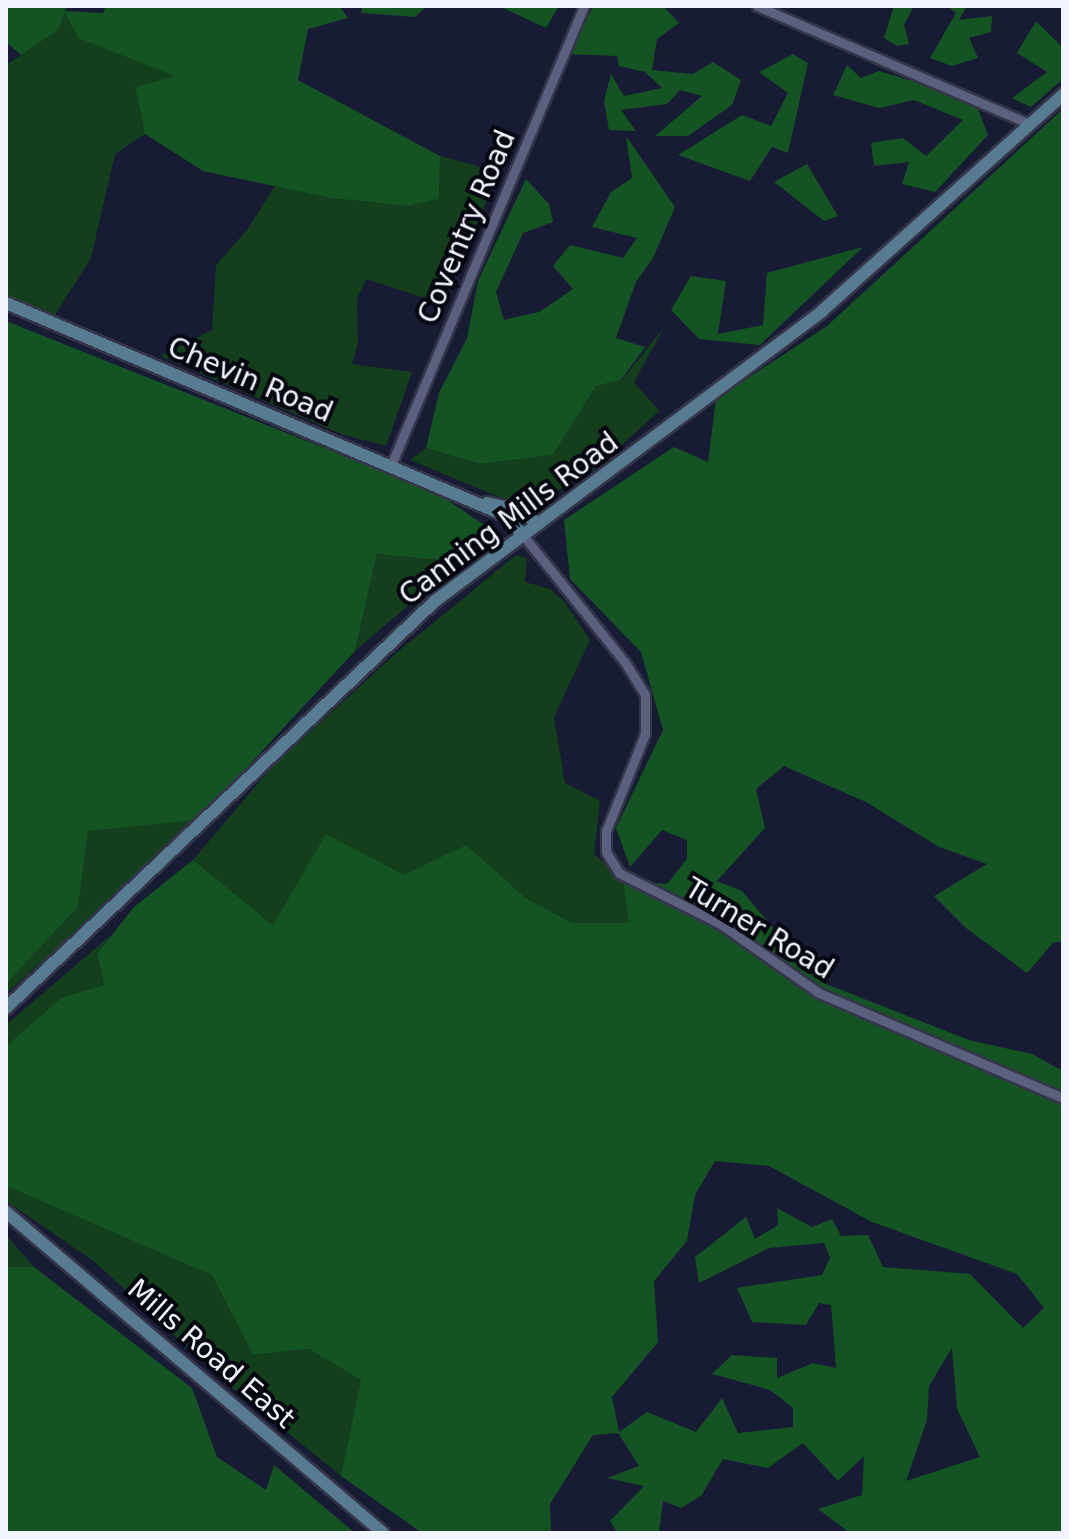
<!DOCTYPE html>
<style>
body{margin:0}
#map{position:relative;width:1069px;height:1539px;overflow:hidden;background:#181b34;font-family:"DejaVu Sans",sans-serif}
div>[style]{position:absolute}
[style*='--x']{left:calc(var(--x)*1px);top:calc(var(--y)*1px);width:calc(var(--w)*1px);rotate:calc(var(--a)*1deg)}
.green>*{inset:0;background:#143f1c}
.forest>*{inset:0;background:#145422}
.roads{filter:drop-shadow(2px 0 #343549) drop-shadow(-2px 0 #343549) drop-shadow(0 2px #343549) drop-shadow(0 -2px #343549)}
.minor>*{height:9px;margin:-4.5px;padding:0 4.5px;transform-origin:4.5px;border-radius:4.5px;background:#5b607e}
.secondary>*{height:12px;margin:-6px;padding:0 6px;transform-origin:6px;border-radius:6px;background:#577c91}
span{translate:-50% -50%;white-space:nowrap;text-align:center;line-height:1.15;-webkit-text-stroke:8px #060711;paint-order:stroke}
.street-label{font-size:28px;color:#f2f4ff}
.frame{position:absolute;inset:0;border:8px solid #f2f4ff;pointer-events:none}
</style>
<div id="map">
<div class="green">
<i style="clip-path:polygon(65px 11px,79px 38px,177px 76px,135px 87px,145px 134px,115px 154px,91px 258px,53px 318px,6px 296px,6px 65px,58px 30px)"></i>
<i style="clip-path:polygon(440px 156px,475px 165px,496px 179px,443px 304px,366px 279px,357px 299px,358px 343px,352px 364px,412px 372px,386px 446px,341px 434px,161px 356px,212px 330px,216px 265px,247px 230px,275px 186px,330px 198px,408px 206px,439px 199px)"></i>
<i style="clip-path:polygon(665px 326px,634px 382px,659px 411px,594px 470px,526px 508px,410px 460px,426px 448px,480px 464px,553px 455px,596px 386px,622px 380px)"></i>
<i style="clip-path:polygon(377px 554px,459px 562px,355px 651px)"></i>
<i style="clip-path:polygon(516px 555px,527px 558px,525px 582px,550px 589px,564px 601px,590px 640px,554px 717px,565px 783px,600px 801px,594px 854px,623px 881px,630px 923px,572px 923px,526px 898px,466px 845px,404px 876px,273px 925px,193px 860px,271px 768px,394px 655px)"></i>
<i style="clip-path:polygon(198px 820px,6px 994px,6px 984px,78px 906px,88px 830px)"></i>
<i style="clip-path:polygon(111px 935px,97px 954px,104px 985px,62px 999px,6px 1046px,6px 1025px)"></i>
<i style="clip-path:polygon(6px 1186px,212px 1275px,253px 1355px,309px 1349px,362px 1380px,341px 1476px,224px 1381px,95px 1262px,6px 1201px)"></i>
<i style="clip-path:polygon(6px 1235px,34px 1267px,6px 1267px)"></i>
</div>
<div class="forest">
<i style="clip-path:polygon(6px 6px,68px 6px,65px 11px,103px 13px,106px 6px,339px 6px,348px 18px,308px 29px,298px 80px,440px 156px,439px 199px,408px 206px,330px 198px,203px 171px,145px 134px,135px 87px,175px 76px,78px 38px,65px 12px,58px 30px,21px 55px,6px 42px)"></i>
<i style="clip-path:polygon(362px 6px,427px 6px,415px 17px,361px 13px)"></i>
<i style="clip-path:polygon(499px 6px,559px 6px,546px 28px)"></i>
<i style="clip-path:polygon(594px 6px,663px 6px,679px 23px,657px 39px,652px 70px,693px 74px,713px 62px,741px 80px,732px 105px,688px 136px,655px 136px,702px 96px,680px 90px,667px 104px,621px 110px,636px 131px,609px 130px,604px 101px,611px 74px,624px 96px,662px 88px,645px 72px,619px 66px,617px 56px,567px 54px)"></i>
<i style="clip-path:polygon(894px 6px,914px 6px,904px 25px,909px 44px,897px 46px,884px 38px)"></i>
<i style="clip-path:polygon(947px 6px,967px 6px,959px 20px,992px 16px,991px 32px,969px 38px,978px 58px,952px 66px,930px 58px,956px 13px)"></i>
<i style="clip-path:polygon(1036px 21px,1063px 48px,1063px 79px,1031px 107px,1012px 98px,1047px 72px,1017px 53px)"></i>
<i style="clip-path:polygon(793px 54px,808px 63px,788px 153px,772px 147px,750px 181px,678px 155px,742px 115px,771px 126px,788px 93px,759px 72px)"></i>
<i style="clip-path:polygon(847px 65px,861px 78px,879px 71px,938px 89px,978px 109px,988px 135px,935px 192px,902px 184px,909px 162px,874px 166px,871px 143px,903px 138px,926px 156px,963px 120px,914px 100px,879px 108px,833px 95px)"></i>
<i style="clip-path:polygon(evenodd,1063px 109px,1063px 941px,1053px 943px,1027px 973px,966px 928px,934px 896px,987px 864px,939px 847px,866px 802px,784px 766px,756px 789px,765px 828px,717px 881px,742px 891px,779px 935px,836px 964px,821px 982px,969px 1040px,1032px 1054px,1063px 1071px,1063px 1533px,850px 1533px,818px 1509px,862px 1495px,864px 1456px,838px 1481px,803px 1443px,768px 1468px,723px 1459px,701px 1496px,681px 1508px,663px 1501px,659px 1533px,618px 1533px,610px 1521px,644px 1486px,607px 1478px,639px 1466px,618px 1433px,593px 1435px,550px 1504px,551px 1533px,422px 1533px,341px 1476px,361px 1380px,309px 1349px,253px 1355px,212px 1275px,6px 1186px,6px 1046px,62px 998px,104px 985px,97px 954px,134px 907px,193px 860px,273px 925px,326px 834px,404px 875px,466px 845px,526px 898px,572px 923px,629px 923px,623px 881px,667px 884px,687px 859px,687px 840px,662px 830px,630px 867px,616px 828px,663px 730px,641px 652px,570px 579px,564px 520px,674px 447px,708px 462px,716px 399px,827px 326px,1063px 109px,715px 1161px,769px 1166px,872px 1222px,1017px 1274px,1044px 1308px,1023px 1328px,970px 1274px,883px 1267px,868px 1235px,841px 1236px,832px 1219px,812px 1227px,777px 1208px,778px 1225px,755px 1239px,746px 1217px,695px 1257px,699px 1283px,769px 1248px,824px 1243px,830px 1258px,822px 1275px,737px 1288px,752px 1322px,806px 1325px,819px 1303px,831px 1305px,836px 1368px,813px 1363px,777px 1378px,777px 1358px,732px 1355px,712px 1374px,770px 1390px,793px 1408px,793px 1427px,738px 1433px,722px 1398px,696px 1432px,647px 1412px,619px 1432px,612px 1397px,658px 1342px,654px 1281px,687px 1241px,695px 1195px,715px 1161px,1063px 109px,952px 1348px,957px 1409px,980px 1457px,906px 1481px,927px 1420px,929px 1386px,952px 1348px)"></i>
<i style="clip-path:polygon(626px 136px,675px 207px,653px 258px,636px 282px,616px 338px,645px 347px,621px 380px,596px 386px,553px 455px,480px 464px,426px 448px,439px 393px,467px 338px,478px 281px,526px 179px,549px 204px,553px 222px,523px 233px,496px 292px,504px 320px,539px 312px,573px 289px,553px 266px,570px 245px,623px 258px,637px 238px,592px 227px,611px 192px,632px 178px)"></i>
<i style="clip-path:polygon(807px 164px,838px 216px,824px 221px,774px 182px)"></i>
<i style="clip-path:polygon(863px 247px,760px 345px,699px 339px,671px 310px,691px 276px,726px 281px,718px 334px,763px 325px,767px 273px)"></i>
<i style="clip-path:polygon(6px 321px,437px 493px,493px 531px,459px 562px,377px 554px,355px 651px,198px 820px,88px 831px,78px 907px,6px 984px)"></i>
<i style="clip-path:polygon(6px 1267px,34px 1267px,192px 1388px,217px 1457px,266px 1490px,274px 1465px,355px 1533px,6px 1533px)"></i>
</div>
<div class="roads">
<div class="minor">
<i style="--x:757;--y:6;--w:297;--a:23.4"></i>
<i style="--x:391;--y:465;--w:498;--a:-67.2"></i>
<i style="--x:522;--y:534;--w:166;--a:51.3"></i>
<i style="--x:626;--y:664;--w:36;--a:58"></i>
<i style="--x:645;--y:695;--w:39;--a:90"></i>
<i style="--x:645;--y:734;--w:105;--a:111.9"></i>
<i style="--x:606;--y:831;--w:21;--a:90"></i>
<i style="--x:606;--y:852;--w:25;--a:58"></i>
<i style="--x:619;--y:873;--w:112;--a:26.6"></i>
<i style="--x:719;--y:923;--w:122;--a:35"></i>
<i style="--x:819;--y:993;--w:266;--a:23.3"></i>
</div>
<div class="secondary">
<i style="--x:6;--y:303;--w:547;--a:23.05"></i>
<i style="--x:509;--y:517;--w:21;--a:53"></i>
<i style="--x:487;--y:503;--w:36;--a:13"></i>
<i style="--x:522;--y:511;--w:21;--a:39"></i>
<i style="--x:6;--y:1008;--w:591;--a:-43.49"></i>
<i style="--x:435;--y:601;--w:484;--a:-36.8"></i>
<i style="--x:822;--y:311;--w:324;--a:-41.9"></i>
<i style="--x:6;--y:1212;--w:495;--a:40.4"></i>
</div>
</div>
<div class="street-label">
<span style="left:467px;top:227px;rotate:-67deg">Coventry Road</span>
<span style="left:250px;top:380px;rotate:23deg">Chevin Road</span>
<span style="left:509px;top:519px;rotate:-37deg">Canning Mills Road</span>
<span style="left:759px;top:929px;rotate:31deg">Turner Road</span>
<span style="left:211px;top:1354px;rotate:41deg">Mills Road East</span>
</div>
<div class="frame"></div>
</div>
